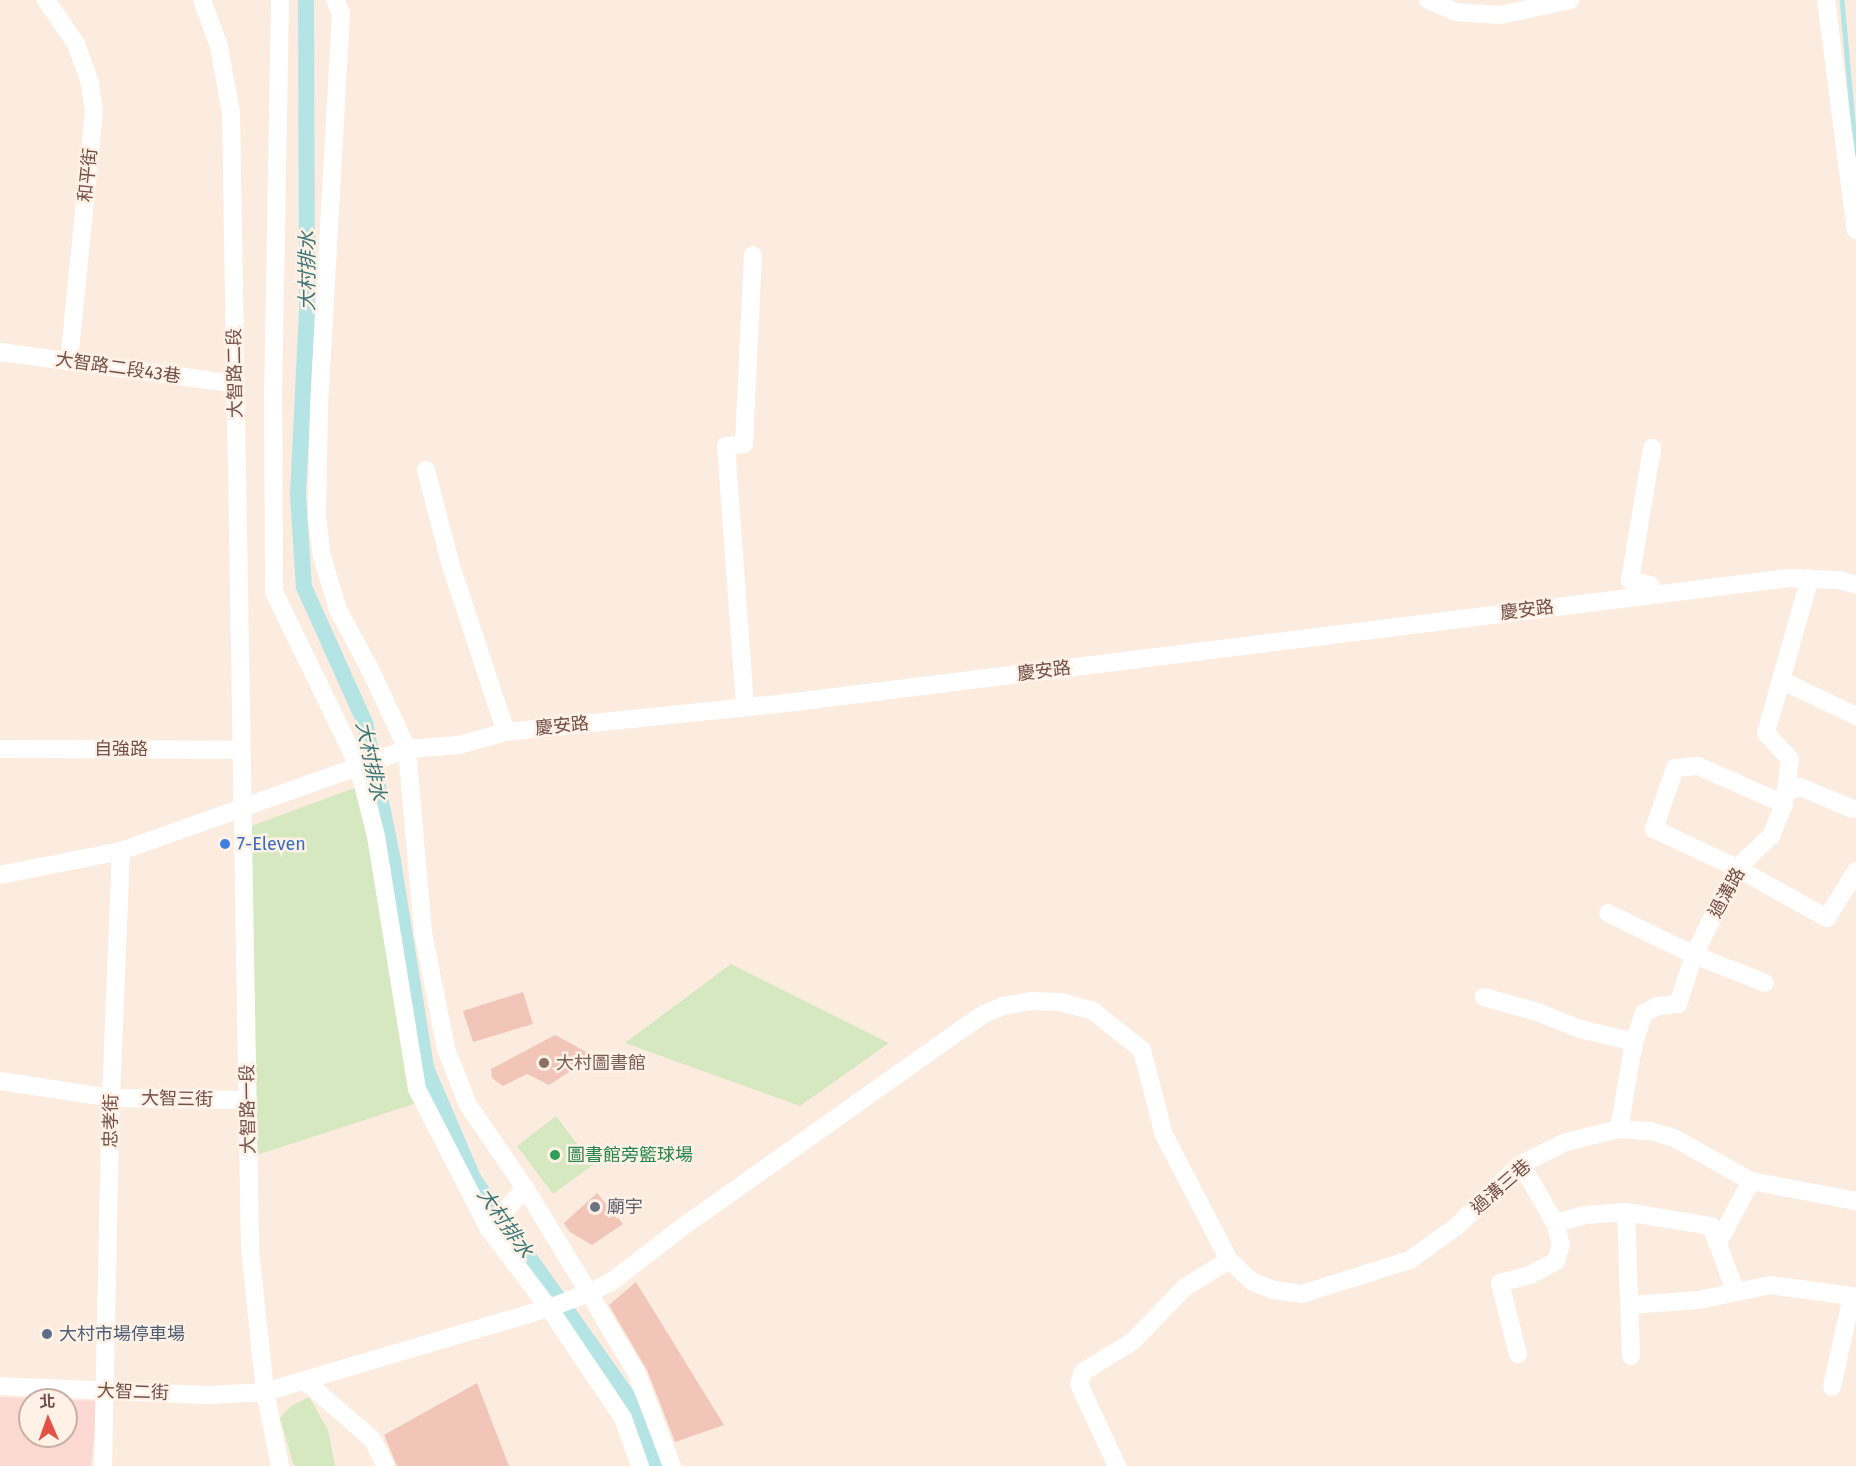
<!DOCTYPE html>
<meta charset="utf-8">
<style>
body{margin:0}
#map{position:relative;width:1856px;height:1466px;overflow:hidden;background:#fcece0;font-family:"Fira Sans","Noto Sans TC",sans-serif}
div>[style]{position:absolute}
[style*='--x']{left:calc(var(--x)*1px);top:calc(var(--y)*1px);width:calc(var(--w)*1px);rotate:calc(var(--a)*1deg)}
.commercial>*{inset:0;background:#fcd9d3}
.green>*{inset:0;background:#d6e8bf}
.stream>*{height:4.5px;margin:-2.25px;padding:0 2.25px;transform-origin:2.25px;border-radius:2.25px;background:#b5e4e4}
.canal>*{height:16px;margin:-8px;padding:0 8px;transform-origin:8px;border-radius:8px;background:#b5e4e4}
.building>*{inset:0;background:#f1c5b8}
.minor>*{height:18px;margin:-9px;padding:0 9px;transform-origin:9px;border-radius:9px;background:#fff}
.dots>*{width:16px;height:16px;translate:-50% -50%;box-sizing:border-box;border:3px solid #fff1e6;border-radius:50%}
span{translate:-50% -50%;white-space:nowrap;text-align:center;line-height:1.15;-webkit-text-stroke:5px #fff1e6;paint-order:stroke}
.street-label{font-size:18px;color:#725048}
.shop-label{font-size:18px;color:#366cbe}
.left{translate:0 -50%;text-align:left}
.education-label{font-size:18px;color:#785e54}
.leisure-label{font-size:18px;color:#27864d}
.worship-label{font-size:18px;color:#5b616d}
.service-label{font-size:18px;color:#4e5e75}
.water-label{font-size:20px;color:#3c7778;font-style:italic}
.north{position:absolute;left:18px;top:1388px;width:60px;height:60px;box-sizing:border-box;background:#fff1e6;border:2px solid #c7b1a7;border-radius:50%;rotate:358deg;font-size:16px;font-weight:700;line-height:24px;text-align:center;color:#725048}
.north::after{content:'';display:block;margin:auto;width:21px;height:27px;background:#e55045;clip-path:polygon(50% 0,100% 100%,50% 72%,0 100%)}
</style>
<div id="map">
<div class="commercial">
<i style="clip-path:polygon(0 1397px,64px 1400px,30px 1400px,30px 1436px,66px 1436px,66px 1400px,98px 1401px,91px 1466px,0 1466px)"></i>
</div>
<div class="green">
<i style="clip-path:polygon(357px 787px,420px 1102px,257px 1155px,251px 826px)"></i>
<i style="clip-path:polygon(731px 964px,889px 1043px,800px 1106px,625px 1043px)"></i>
<i style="clip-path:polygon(556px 1116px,593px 1165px,553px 1194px,517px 1146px)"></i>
<i style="clip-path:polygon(309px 1397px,328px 1430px,335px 1466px,294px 1466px,280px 1418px,291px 1406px)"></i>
</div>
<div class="stream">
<i style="--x:1842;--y:0;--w:154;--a:84.8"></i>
</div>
<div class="canal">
<i style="--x:306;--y:0;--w:310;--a:89.8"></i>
<i style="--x:307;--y:310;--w:185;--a:92.8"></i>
<i style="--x:298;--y:495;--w:92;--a:86.3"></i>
<i style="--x:304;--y:587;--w:149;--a:65.8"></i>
<i style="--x:365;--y:723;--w:141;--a:78.5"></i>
<i style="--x:393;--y:861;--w:210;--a:80.9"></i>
<i style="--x:426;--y:1068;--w:122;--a:66.8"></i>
<i style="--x:474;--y:1180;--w:281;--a:54.6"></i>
<i style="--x:637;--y:1409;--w:60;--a:70.7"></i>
</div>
<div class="building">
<i style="clip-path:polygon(523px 992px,533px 1024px,473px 1042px,463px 1011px)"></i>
<i style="clip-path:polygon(555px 1035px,594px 1056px,549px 1085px,527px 1074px,503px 1086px,492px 1078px,491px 1069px)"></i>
<i style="clip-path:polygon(597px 1193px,623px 1224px,592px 1245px,570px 1232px,564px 1223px)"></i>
<i style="clip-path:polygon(636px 1282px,724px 1425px,675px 1442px,647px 1370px,609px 1305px)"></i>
<i style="clip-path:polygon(477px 1383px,509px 1466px,397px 1466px,384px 1435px)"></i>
</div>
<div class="minor">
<i style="--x:46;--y:0;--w:53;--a:55.7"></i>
<i style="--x:76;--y:44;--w:37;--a:70"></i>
<i style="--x:89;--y:79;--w:32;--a:81"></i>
<i style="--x:94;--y:111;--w:252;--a:95.7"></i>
<i style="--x:202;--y:0;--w:49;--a:69.7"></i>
<i style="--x:219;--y:46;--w:68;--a:79.8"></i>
<i style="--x:231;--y:113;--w:1136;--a:89.04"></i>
<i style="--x:250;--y:1249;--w:144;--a:84"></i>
<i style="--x:265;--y:1392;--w:76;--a:78.5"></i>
<i style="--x:280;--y:0;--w:386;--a:91"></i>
<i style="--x:273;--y:386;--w:206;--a:89.7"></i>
<i style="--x:274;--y:592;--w:192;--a:64.1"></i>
<i style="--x:358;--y:765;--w:73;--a:75.8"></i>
<i style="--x:376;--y:836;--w:256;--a:80.8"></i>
<i style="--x:417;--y:1089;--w:157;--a:62.8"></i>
<i style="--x:489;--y:1229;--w:99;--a:52.8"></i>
<i style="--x:549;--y:1308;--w:133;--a:56.1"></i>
<i style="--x:623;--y:1418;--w:51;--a:70.5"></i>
<i style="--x:335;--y:0;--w:14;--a:65"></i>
<i style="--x:341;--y:13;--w:396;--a:93.2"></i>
<i style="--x:319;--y:408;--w:109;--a:91.1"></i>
<i style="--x:317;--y:517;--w:39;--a:83"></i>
<i style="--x:322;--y:556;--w:56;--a:73.5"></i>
<i style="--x:338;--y:610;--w:65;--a:61.5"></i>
<i style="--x:369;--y:667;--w:90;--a:65.1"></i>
<i style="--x:407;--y:749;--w:184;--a:85"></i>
<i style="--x:423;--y:932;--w:119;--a:78.9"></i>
<i style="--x:446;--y:1049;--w:60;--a:68.6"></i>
<i style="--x:468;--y:1105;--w:101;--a:55.5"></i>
<i style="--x:525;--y:1188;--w:123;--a:58.6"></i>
<i style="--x:589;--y:1293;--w:25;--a:-27"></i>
<i style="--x:611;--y:1282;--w:88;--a:-37.6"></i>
<i style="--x:681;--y:1228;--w:344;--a:-35.3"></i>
<i style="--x:962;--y:1029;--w:27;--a:-34"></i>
<i style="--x:984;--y:1014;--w:21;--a:-23"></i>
<i style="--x:1003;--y:1006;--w:28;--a:-10"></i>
<i style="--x:1031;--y:1001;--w:29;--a:2"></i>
<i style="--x:1060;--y:1002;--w:34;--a:15"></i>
<i style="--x:1093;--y:1011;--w:63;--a:38.5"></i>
<i style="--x:1142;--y:1050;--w:88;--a:75.5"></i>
<i style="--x:1164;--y:1135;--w:141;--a:62.5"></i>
<i style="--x:1229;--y:1260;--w:33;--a:43"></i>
<i style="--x:1253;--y:1282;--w:22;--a:21"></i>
<i style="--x:1274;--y:1290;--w:28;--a:8"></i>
<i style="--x:1302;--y:1294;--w:113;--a:-17.5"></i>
<i style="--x:1410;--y:1260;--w:58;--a:-35.9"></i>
<i style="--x:1457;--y:1226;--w:89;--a:-44.1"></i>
<i style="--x:1521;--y:1164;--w:50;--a:-26.1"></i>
<i style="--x:1566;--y:1142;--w:55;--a:-13.8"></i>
<i style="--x:1619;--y:1129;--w:32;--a:4"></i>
<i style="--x:1651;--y:1131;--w:24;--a:17"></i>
<i style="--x:1674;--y:1138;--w:88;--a:29.2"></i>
<i style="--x:1751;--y:1181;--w:107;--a:10.8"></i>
<i style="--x:1428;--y:0;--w:30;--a:23"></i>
<i style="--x:1456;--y:12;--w:44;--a:3.9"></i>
<i style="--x:1500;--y:15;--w:72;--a:-12.1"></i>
<i style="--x:1826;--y:0;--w:232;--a:82.6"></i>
<i style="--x:0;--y:352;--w:238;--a:7.7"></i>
<i style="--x:426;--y:470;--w:99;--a:75.4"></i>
<i style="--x:451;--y:566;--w:175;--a:71.7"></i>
<i style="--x:1645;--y:596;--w:12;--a:-66"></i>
<i style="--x:1650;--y:585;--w:21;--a:-166"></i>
<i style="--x:1630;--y:580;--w:134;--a:-80.5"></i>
<i style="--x:1781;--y:680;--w:83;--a:25.6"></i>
<i style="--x:745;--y:705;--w:260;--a:-94.2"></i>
<i style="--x:726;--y:446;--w:18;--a:-6"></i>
<i style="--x:744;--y:444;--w:189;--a:-87.3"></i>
<i style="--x:0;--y:749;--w:241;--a:0.2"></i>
<i style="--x:1786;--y:792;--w:15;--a:-20"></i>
<i style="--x:1800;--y:787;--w:57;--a:22.5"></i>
<i style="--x:1784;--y:804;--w:94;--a:-156.2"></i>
<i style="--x:1698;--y:766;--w:23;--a:175"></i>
<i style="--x:1675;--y:768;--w:65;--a:109"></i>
<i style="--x:1654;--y:829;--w:92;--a:25.2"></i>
<i style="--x:1737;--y:868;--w:103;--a:29.1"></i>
<i style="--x:1827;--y:918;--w:55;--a:-58.3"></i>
<i style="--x:0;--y:875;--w:123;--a:-11.2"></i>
<i style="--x:121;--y:851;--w:304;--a:-19.6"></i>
<i style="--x:407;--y:749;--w:52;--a:-4.4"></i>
<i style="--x:459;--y:745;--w:49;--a:-15.5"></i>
<i style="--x:506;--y:732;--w:281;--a:-5.9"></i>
<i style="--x:786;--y:703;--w:1011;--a:-7.1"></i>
<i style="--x:1789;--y:578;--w:50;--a:2.3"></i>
<i style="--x:1839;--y:580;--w:18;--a:16"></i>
<i style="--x:1608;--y:913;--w:96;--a:26"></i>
<i style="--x:1694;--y:955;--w:76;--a:21.5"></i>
<i style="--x:1484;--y:997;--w:55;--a:15.8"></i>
<i style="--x:1537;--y:1012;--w:46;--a:21.6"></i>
<i style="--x:1580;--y:1029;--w:56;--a:13.5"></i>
<i style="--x:0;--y:1081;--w:112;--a:8.7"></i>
<i style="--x:111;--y:1098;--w:137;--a:0.8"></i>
<i style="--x:1619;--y:1129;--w:88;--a:-80.2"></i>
<i style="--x:1634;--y:1042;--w:31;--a:-71"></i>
<i style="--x:1644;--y:1013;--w:16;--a:-27"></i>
<i style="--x:1658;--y:1006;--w:20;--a:-6"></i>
<i style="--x:1678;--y:1004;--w:52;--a:-71.9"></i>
<i style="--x:1694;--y:955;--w:97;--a:-63.7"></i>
<i style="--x:1737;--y:868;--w:47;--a:-43.3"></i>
<i style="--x:1771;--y:836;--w:35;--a:-68"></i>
<i style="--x:1784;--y:804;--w:45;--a:-82.4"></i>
<i style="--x:1790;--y:759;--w:35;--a:-133"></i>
<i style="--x:1766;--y:733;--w:161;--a:-74.2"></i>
<i style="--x:1626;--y:1212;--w:144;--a:88"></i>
<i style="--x:1555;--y:1223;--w:31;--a:-15"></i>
<i style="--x:1585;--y:1215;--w:41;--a:-4.2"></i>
<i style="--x:1626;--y:1212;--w:86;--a:9.4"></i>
<i style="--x:1711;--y:1226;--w:68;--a:69.4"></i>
<i style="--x:489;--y:1229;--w:55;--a:-48.7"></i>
<i style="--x:1719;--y:1241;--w:68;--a:-61.9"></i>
<i style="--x:1631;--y:1305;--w:68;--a:-4.2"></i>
<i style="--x:1699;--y:1300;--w:73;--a:-11.9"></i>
<i style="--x:1770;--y:1285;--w:83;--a:7.6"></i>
<i style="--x:1852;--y:1296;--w:93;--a:102.4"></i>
<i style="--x:1518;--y:1354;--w:73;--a:-104.2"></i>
<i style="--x:1500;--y:1283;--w:31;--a:-15"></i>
<i style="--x:1530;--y:1275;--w:30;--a:-28"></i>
<i style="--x:1556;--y:1261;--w:17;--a:-73"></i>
<i style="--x:1561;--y:1245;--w:23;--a:-105"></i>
<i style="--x:1555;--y:1223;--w:68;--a:-120"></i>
<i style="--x:306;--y:1382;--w:87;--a:40.8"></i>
<i style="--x:372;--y:1439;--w:30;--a:63"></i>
<i style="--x:0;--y:1386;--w:210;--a:2.5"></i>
<i style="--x:210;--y:1395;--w:55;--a:-3.1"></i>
<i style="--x:265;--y:1392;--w:296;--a:-16.5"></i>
<i style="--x:549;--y:1308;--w:43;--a:-20.6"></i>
<i style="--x:589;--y:1293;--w:94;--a:59.3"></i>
<i style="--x:637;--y:1374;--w:98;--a:69.2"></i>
<i style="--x:103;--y:1466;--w:368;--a:-88.8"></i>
<i style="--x:111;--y:1098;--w:247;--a:-87.7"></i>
<i style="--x:1117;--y:1466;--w:90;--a:-114.9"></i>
<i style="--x:1079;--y:1384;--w:13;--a:-72"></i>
<i style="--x:1083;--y:1372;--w:59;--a:-31.8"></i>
<i style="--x:1133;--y:1341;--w:74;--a:-46.1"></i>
<i style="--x:1184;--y:1288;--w:53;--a:-31.9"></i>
</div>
<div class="dots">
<i style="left:225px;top:844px;background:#3f7fe0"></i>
<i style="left:544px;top:1063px;background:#8d6e63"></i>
<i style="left:555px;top:1155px;background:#2e9e5b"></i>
<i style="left:595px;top:1207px;background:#6b7280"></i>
<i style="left:47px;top:1334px;background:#5c6f8a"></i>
</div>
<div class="street-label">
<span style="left:88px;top:175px;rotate:-84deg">和平街</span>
<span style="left:118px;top:368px;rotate:8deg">大智路二段43巷</span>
<span style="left:235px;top:373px;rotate:-91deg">大智路二段</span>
<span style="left:1527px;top:610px;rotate:-7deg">慶安路</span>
<span style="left:1044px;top:671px;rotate:-7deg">慶安路</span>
<span style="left:562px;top:726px;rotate:-6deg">慶安路</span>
<span style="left:121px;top:749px">自強路</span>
<span style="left:1727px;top:893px;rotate:-61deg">過溝路</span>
<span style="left:177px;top:1099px;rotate:1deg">大智三街</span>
<span style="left:248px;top:1109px;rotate:-91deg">大智路一段</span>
<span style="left:111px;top:1121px;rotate:-89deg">忠孝街</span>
<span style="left:1501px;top:1187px;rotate:-41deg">過溝三巷</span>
<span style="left:133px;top:1392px;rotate:2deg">大智二街</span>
</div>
<div class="shop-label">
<span class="left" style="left:237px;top:844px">7-Eleven</span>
</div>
<div class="education-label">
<span class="left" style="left:556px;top:1063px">大村圖書館</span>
</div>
<div class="leisure-label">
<span class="left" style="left:567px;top:1155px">圖書館旁籃球場</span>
</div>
<div class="worship-label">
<span class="left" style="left:607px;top:1207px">廟宇</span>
</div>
<div class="service-label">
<span class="left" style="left:59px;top:1334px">大村市場停車場</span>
</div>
<div class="water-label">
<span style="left:307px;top:271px;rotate:-90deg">大村排水</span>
<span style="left:371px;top:761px;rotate:78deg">大村排水</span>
<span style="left:505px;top:1223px;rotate:55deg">大村排水</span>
</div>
<div class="north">北</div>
</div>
